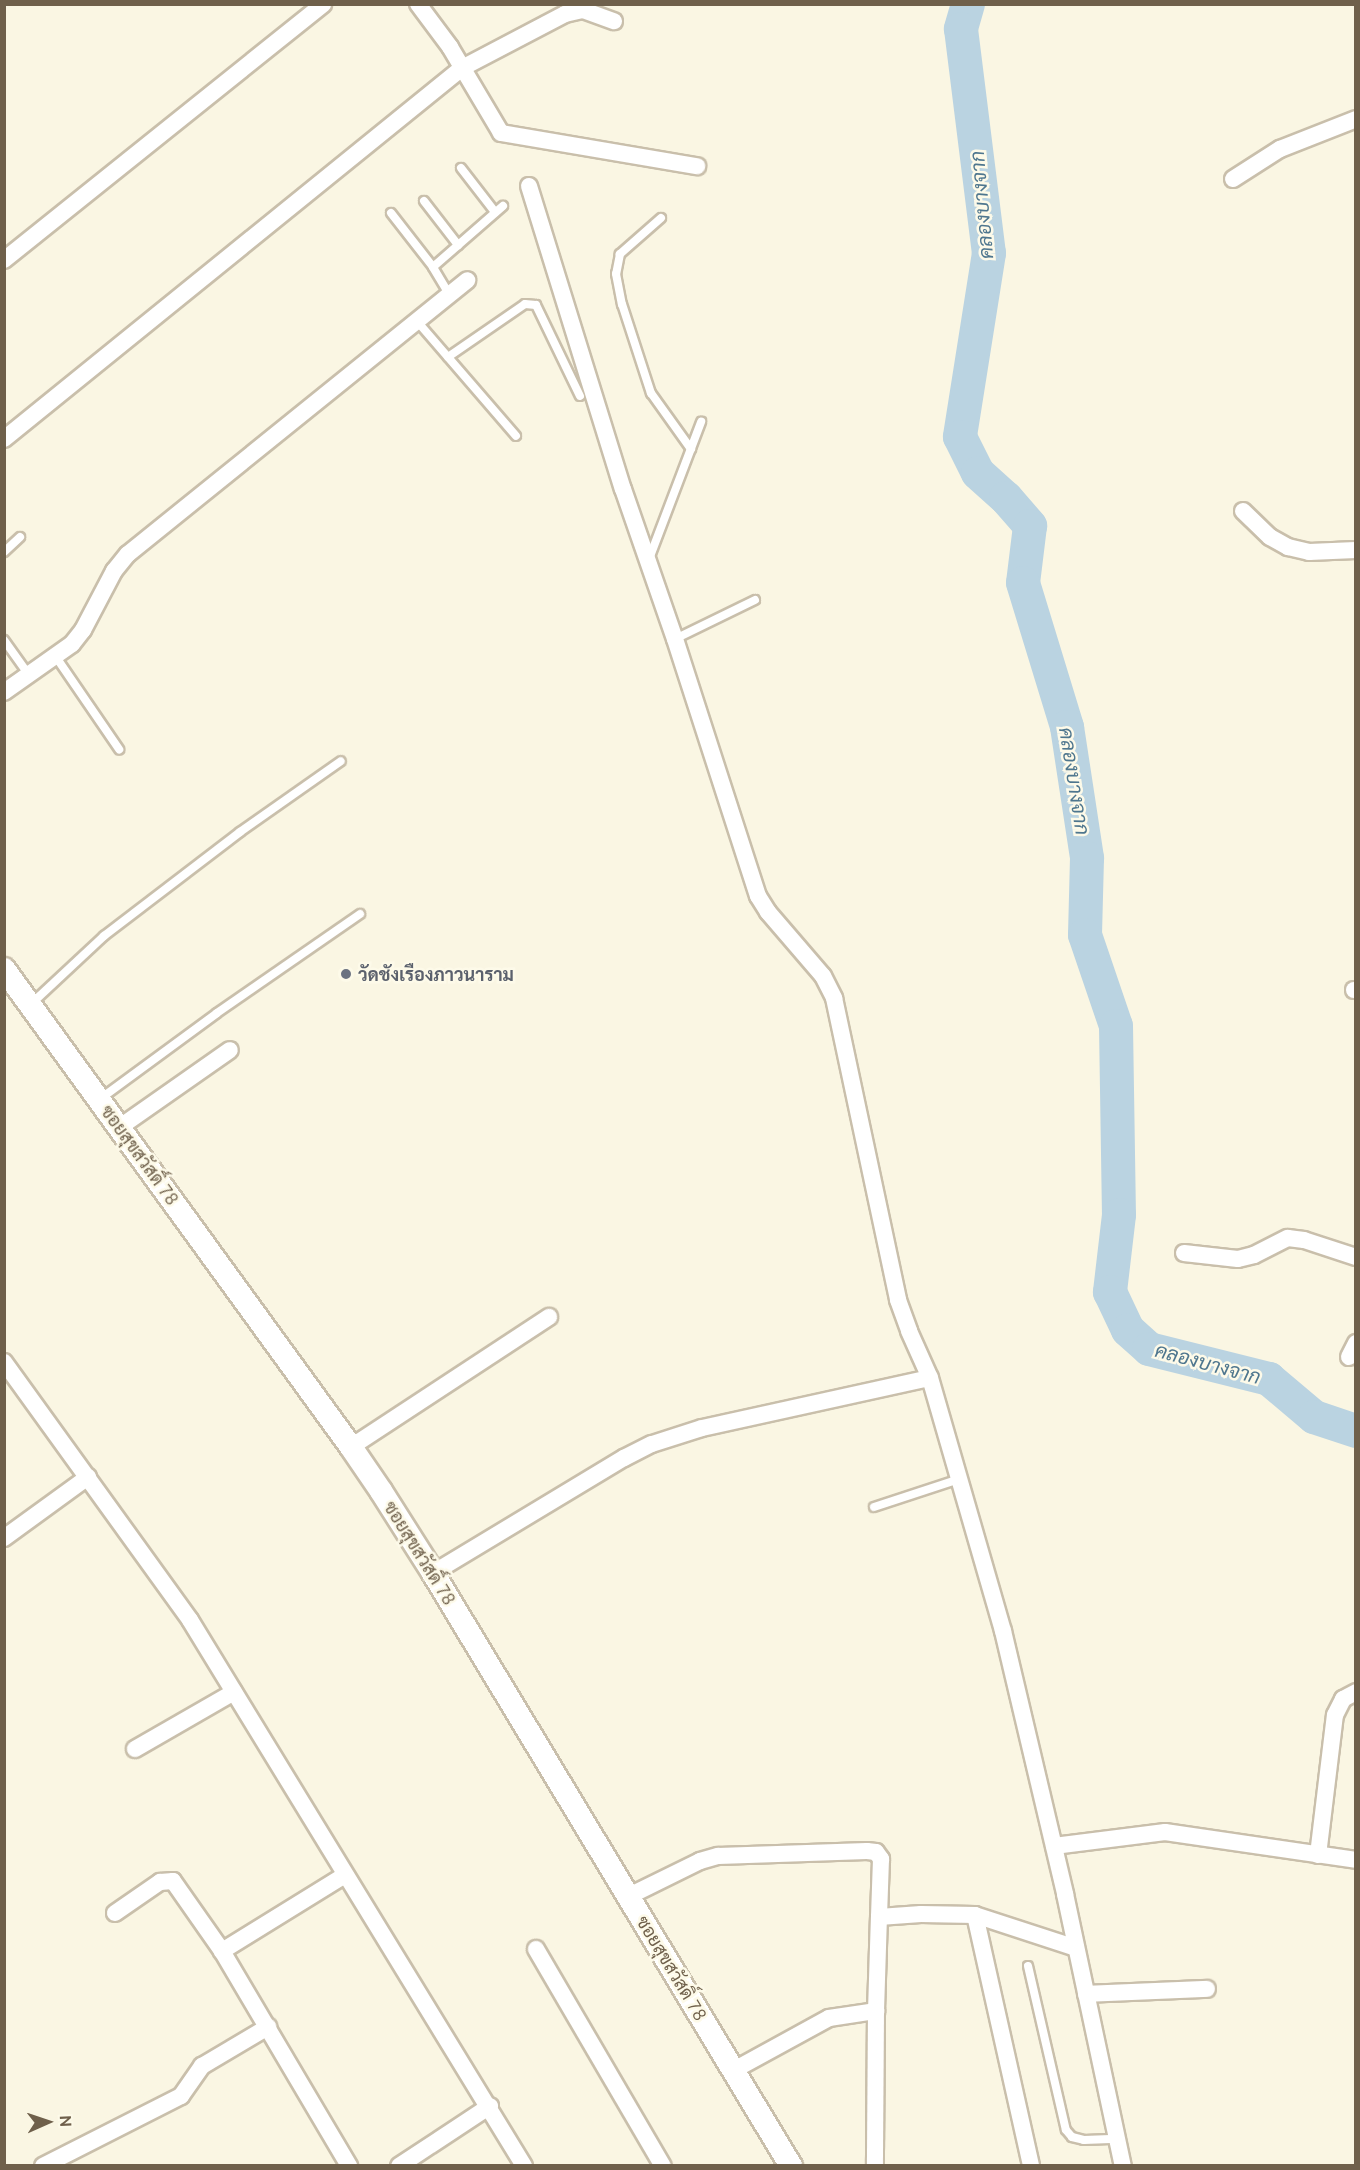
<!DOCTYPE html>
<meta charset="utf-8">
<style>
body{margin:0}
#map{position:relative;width:1360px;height:2170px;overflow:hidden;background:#faf6e3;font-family:Ubuntu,Sarabun,sans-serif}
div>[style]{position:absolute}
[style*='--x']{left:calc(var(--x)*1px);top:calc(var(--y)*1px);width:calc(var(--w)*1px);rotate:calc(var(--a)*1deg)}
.river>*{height:34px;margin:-17px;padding:0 17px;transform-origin:17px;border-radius:17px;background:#bad3e1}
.roads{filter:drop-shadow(2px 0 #c9bfab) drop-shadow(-2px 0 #c9bfab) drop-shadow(0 2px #c9bfab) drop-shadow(0 -2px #c9bfab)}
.lane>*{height:8px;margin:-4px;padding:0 4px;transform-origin:4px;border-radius:4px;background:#fff}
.street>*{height:16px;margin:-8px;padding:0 8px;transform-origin:8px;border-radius:8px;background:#fff}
.secondary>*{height:22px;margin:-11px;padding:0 11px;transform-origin:11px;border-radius:11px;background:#fff}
.dots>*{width:16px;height:16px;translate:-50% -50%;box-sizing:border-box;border:3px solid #fdfae9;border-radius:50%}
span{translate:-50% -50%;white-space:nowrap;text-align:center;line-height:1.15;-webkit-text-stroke:5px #fdfae9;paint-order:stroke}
.worship-label{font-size:18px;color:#5b616d;font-weight:700}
.left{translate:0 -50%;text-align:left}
.street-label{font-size:18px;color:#6f604b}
.water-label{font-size:20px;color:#4e768e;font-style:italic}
.frame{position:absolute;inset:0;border:6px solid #6f604b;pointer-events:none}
.north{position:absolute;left:18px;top:2092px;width:60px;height:60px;-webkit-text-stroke:4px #fdfae9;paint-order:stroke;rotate:87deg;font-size:16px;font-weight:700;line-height:24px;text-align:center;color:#6f604b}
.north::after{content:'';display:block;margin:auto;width:21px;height:27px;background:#6f604b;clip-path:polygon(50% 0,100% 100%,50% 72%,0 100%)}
</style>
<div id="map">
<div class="river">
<i style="--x:968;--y:4;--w:26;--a:106"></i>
<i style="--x:961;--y:29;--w:226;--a:82.9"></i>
<i style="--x:989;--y:253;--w:186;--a:99"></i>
<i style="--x:960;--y:437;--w:40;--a:63.4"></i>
<i style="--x:978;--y:473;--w:38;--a:42"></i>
<i style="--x:1006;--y:498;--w:37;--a:49"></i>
<i style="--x:1030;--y:526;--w:57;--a:97"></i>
<i style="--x:1023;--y:583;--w:151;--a:73"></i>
<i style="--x:1067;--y:727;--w:133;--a:81.3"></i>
<i style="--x:1087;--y:858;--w:77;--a:91.5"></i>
<i style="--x:1085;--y:935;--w:96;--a:71.2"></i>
<i style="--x:1116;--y:1026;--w:189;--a:89.1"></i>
<i style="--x:1119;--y:1215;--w:78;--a:96.7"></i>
<i style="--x:1110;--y:1292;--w:42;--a:64.7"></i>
<i style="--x:1128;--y:1330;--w:28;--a:42"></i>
<i style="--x:1149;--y:1349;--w:124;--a:14"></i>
<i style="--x:1269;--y:1379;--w:59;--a:40.2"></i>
<i style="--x:1314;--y:1417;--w:44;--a:18.4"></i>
</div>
<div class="roads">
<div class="lane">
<i style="--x:461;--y:168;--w:56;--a:52.3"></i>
<i style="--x:424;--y:201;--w:56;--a:52.3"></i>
<i style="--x:391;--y:213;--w:68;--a:52.1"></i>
<i style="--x:661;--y:218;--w:55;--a:138.7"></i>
<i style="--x:620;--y:254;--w:20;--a:101"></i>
<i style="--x:616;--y:274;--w:31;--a:79"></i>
<i style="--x:622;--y:304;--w:94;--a:72"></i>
<i style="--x:651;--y:393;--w:69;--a:54.5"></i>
<i style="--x:449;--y:294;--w:31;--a:-121"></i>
<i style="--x:433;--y:267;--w:93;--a:-41.1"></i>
<i style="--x:416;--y:320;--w:153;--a:49.2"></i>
<i style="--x:448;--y:357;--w:93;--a:-34.5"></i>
<i style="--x:525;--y:304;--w:11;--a:5"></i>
<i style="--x:536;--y:305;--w:101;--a:64.2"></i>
<i style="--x:4;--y:552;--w:22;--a:-43"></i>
<i style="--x:649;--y:559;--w:147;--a:-69.2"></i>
<i style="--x:675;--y:639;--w:89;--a:-26"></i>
<i style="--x:4;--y:640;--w:43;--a:54.5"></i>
<i style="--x:56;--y:657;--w:112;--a:55.6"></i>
<i style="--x:31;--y:1004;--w:100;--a:-43"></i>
<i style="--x:104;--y:936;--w:171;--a:-37.4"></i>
<i style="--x:240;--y:832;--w:123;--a:-35.1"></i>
<i style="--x:100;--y:1099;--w:145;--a:-36.3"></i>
<i style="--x:217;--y:1013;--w:174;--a:-34.7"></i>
<i style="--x:874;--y:1507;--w:89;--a:-18.2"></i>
<i style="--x:1028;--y:1966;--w:168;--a:77"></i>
<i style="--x:1066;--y:2130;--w:9;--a:49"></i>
<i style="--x:1072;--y:2137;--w:12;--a:14"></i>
<i style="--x:1084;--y:2140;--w:33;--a:-2"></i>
</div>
<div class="street">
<i style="--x:418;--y:4;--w:54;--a:53.3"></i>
<i style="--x:450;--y:47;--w:100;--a:59.3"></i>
<i style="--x:501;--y:133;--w:199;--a:9.6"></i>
<i style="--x:1233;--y:179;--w:56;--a:-32.6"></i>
<i style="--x:1280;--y:149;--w:82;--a:-21.5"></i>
<i style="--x:529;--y:186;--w:317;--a:72.8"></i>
<i style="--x:623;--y:489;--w:159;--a:70.9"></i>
<i style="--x:675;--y:639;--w:270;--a:72.1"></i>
<i style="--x:758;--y:896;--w:19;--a:58"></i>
<i style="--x:768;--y:912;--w:84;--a:49.3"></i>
<i style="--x:823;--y:976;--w:25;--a:63"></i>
<i style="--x:834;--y:998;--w:309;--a:78"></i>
<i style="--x:898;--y:1300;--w:33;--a:70"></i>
<i style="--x:909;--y:1331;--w:51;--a:65.9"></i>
<i style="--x:4;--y:260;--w:409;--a:-38.7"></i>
<i style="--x:4;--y:439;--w:589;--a:-39.01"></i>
<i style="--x:462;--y:68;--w:116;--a:-27.7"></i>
<i style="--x:565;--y:14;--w:18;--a:-13"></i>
<i style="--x:583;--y:10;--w:33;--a:20"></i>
<i style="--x:1243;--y:511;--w:37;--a:44"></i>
<i style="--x:1270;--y:537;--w:21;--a:29"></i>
<i style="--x:1288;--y:547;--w:22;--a:13"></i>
<i style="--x:1309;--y:552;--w:47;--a:-2.4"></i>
<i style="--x:4;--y:692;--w:83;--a:-35.2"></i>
<i style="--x:72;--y:644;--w:18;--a:-52"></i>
<i style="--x:83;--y:630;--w:67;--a:-62.3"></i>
<i style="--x:114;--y:571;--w:22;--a:-51"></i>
<i style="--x:128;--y:554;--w:436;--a:-38.9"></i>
<i style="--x:1354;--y:990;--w:2;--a:0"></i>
<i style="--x:120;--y:1127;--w:134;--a:-35"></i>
<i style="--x:1184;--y:1253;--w:54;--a:6.3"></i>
<i style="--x:1238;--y:1259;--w:16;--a:-14"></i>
<i style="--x:1254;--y:1255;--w:38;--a:-27"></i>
<i style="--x:1288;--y:1238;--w:16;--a:7"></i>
<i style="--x:1304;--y:1240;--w:55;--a:18.1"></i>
<i style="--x:1349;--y:1357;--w:16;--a:-63"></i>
<i style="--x:4;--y:1362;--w:318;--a:54.2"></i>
<i style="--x:190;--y:1620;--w:640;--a:58.54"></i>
<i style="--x:351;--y:1447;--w:237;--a:-33.3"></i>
<i style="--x:4;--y:1538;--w:104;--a:-36"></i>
<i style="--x:433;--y:1573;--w:223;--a:-31.1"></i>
<i style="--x:624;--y:1458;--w:31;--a:-27"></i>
<i style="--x:652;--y:1444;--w:52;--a:-17.7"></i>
<i style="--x:702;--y:1428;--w:233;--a:-12.4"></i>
<i style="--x:930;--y:1378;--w:263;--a:73.9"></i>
<i style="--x:1003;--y:1631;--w:270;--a:76.7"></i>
<i style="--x:1065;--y:1894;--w:278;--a:78"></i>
<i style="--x:135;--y:1749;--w:114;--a:-29.9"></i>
<i style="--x:1054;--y:1846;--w:112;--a:-7.2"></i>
<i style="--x:1165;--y:1832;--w:193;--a:8.3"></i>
<i style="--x:1318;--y:1855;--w:141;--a:-83.1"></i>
<i style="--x:1335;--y:1715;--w:18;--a:-63"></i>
<i style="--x:1343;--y:1699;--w:15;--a:-28"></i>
<i style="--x:345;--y:1875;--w:145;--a:148.3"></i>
<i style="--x:222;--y:1951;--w:250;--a:59.4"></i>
<i style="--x:629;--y:1896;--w:79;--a:-26.2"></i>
<i style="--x:700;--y:1861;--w:19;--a:-16"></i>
<i style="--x:718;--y:1856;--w:149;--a:-1.9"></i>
<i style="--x:867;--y:1851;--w:9;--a:6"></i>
<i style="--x:876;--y:1852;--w:9;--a:54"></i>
<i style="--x:881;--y:1859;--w:58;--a:92"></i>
<i style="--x:115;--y:1913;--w:55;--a:-34.6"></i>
<i style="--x:160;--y:1882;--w:13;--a:-4"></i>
<i style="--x:173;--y:1881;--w:85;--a:55"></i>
<i style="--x:975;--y:1915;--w:257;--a:77.4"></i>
<i style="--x:536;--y:1949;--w:251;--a:59.7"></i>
<i style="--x:1086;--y:1994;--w:121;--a:-2.4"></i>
<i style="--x:876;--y:2011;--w:94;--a:-88.2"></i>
<i style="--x:879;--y:1917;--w:42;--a:-4.1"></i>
<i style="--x:921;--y:1914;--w:54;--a:1.1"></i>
<i style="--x:975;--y:1915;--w:106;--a:18.1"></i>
<i style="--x:734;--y:2070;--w:108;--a:-28.7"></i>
<i style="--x:829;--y:2018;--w:48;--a:-8.5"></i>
<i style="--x:876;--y:2011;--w:155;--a:90.4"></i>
<i style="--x:43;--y:2166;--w:155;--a:-26.9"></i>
<i style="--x:181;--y:2096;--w:37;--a:-55"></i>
<i style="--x:202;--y:2066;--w:77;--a:-30.6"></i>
<i style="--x:399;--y:2166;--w:109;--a:-33.4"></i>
</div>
<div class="secondary">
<i style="--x:4;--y:969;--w:591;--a:54.02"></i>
<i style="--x:351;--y:1447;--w:53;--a:55.7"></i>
<i style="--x:381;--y:1491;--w:97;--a:57.6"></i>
<i style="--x:433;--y:1573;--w:693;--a:58.88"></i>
</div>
</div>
<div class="dots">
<i style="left:346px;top:974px;background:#6b7280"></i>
</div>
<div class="worship-label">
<span class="left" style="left:358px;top:974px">วัดชังเรืองภาวนาราม</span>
</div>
<div class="street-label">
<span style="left:140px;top:1155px;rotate:54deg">ซอยสุขสวัสดิ์ 78</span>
<span style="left:420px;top:1553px;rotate:58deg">ซอยสุขสวัสดิ์ 78</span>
<span style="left:672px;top:1968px;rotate:59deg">ซอยสุขสวัสดิ์ 78</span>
</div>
<div class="water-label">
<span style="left:981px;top:205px;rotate:-95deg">คลองบางจาก</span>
<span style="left:1075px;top:781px;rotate:81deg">คลองบางจาก</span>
<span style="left:1208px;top:1363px;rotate:15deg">คลองบางจาก</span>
</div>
<div class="frame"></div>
<div class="north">N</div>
</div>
